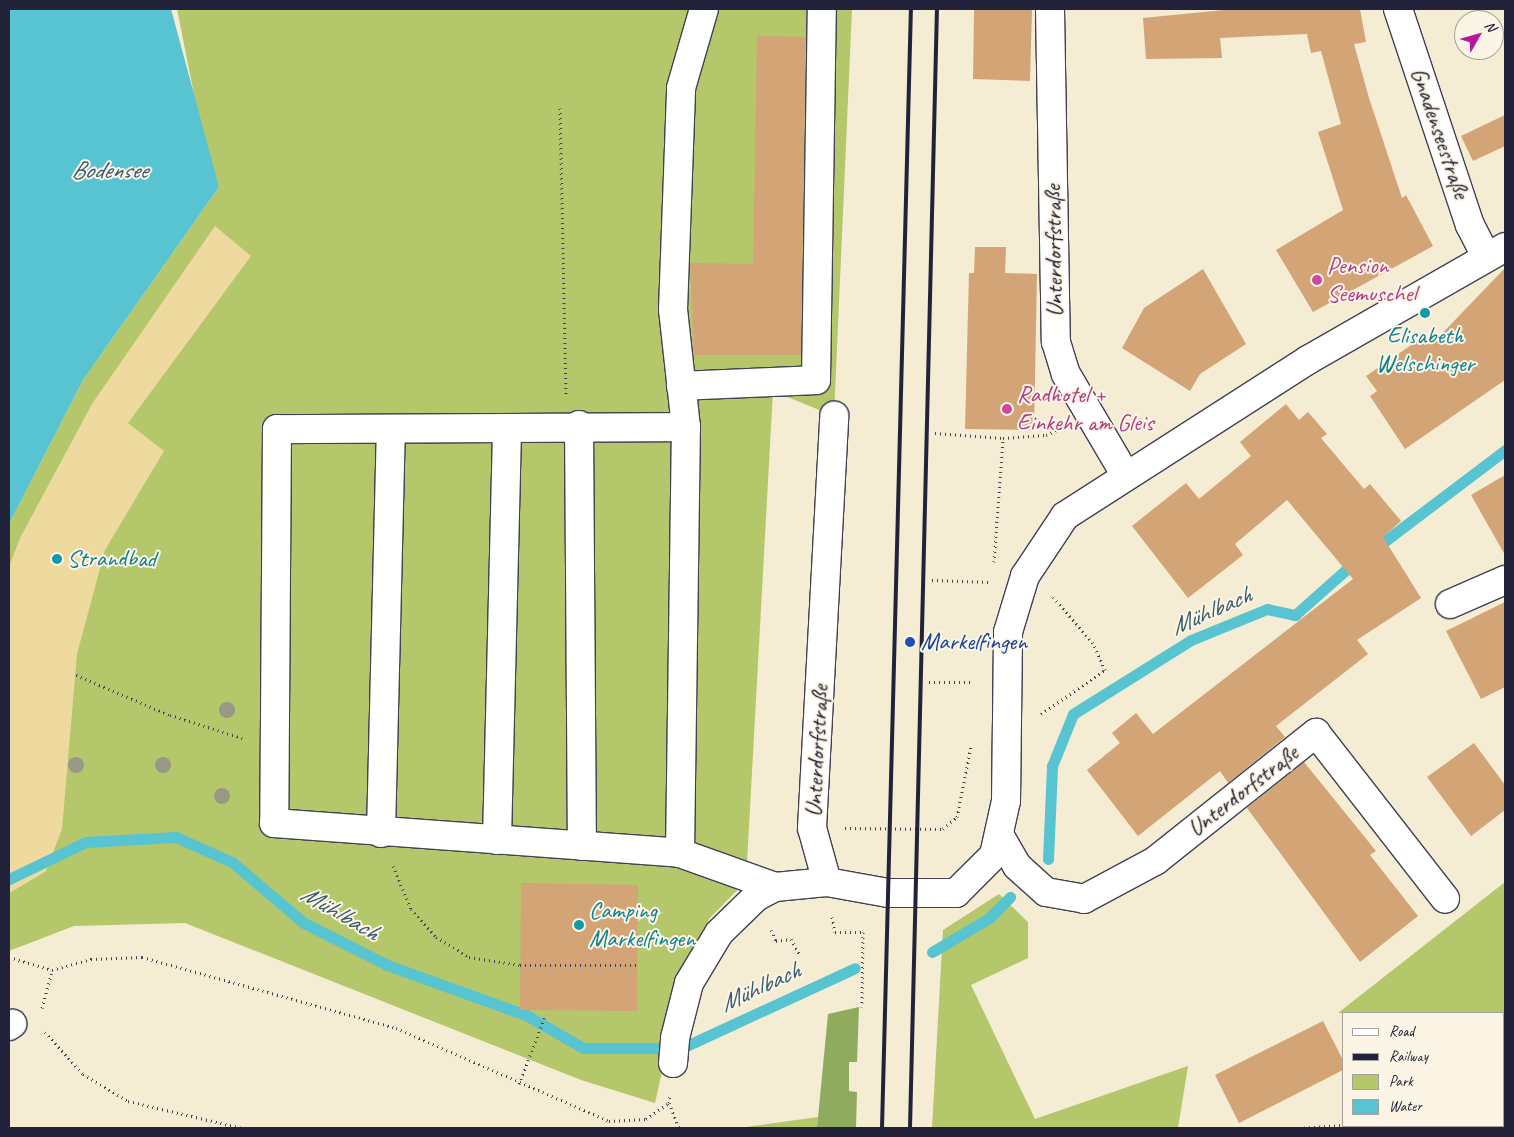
<!DOCTYPE html>
<meta charset="utf-8">
<style>
body{margin:0}
#map{position:relative;width:1514px;height:1137px;overflow:hidden;background:#f4ecd3;font-family:Caveat,sans-serif}
div>[style]{position:absolute}
[style*='--x']{left:calc(var(--x)*1px);top:calc(var(--y)*1px);width:calc(var(--w)*1px);rotate:calc(var(--a)*1deg)}
.green>*{inset:0;background:#b4c76a}
.forest>*{inset:0;background:#8fac5e}
.sand>*{inset:0;background:#eeda9e}
.water>*{inset:0;background:#58c4d1}
.stream>*{height:11px;margin:-5.5px;padding:0 5.5px;transform-origin:5.5px;border-radius:5.5px;background:#58c4d1}
.building>*{inset:0;background:#d3a476}
.path>*{height:3px;margin-top:-1.5px;transform-origin:0;background:repeating-linear-gradient(90deg,#424052 0 1px,transparent 0 5px)}
.roads{filter:drop-shadow(1px 0 #424052) drop-shadow(-1px 0 #424052) drop-shadow(0 1px #424052) drop-shadow(0 -1px #424052)}
.minor>*{height:28px;margin:-14px;padding:0 14px;transform-origin:14px;border-radius:14px;background:#fff}
.rail>*{height:4px;margin:-2px;padding:0 2px;transform-origin:2px;border-radius:2px;background:#22223b}
.trees>*{width:16px;height:16px;margin:-8px;border-radius:50%;background:#999887}
.dots>*{width:14px;height:14px;translate:-50% -50%;box-sizing:border-box;border:2px solid #fcf5e5;border-radius:50%}
span{translate:-50% -50%;white-space:nowrap;text-align:center;line-height:1.15;-webkit-text-stroke:4px #fcf5e5;paint-order:stroke}
.street-label{font-size:24px;color:#22223b}
.hotel-label{font-size:24px;color:#b23c85}
.left{translate:0 -50%;text-align:left}
.culture-label{font-size:24px;color:#0d838f}
.transit-label{font-size:24px;color:#164399}
.water-label{font-size:25px;color:#355b70;font-style:italic}
.frame{position:absolute;inset:0;border:10px solid #22223b;pointer-events:none}
.legend{position:absolute;left:1342px;top:1012px;width:162px;height:115px;box-sizing:border-box;background:#fcf5e5;border:1px solid #a5a1a1;margin:0;padding:6px 9px;list-style:none;font-size:15px;color:#22223b}
.legend li{display:flex;align-items:center;gap:10px;height:25px}
.legend b{width:25px;border:1px solid #a5a1a1}
.north{position:absolute;left:1454px;top:10px;width:50px;height:50px;box-sizing:border-box;background:#fcf5e5;border:1px solid #a5a1a1;border-radius:50%;rotate:52deg;font-size:14px;font-weight:700;line-height:20px;text-align:center;color:#22223b}
.north::after{content:'';display:block;margin:auto;width:18px;height:22px;background:#b5179e;clip-path:polygon(50% 0,100% 100%,50% 72%,0 100%)}
</style>
<div id="map">
<div class="green">
<i style="clip-path:polygon(177px 9px,852px 9px,834px 416px,773px 391px,746px 881px,709px 919px,683px 978px,655px 1103px,581px 1080px,185px 923px,74px 926px,9px 951px,9px 893px,46px 871px,9px 879px,9px 524px,83px 380px,219px 187px,201px 130px)"></i>
<i style="clip-path:polygon(1505px 882px,1505px 1103px,1503px 1013px,1338px 1013px)"></i>
<i style="clip-path:polygon(999px 894px,1028px 922px,1028px 958px,971px 985px,1035px 1119px,1188px 1066px,1178px 1128px,932px 1128px,943px 930px)"></i>
<i style="clip-path:polygon(818px 1117px,817px 1128px,738px 1128px,811px 1118px)"></i>
</div>
<div class="forest">
<i style="clip-path:polygon(859px 1007px,857px 1062px,849px 1062px,849px 1091px,857px 1092px,856px 1128px,817px 1128px,828px 1014px)"></i>
</div>
<div class="sand">
<i style="clip-path:polygon(215px 226px,251px 256px,128px 423px,164px 451px,105px 550px,77px 654px,62px 829px,46px 871px,9px 893px,9px 567px,20px 538px,92px 404px)"></i>
</div>
<div class="water">
<i style="clip-path:polygon(9px 9px,171px 9px,219px 187px,83px 380px,9px 524px)"></i>
</div>
<div class="stream">
<i style="--x:1373;--y:550;--w:166;--a:-37.1"></i>
<i style="--x:1048;--y:859;--w:93;--a:-87.5"></i>
<i style="--x:1052;--y:766;--w:56;--a:-68"></i>
<i style="--x:1073;--y:714;--w:139;--a:-32.1"></i>
<i style="--x:1191;--y:640;--w:82;--a:-22.2"></i>
<i style="--x:1267;--y:609;--w:29;--a:12"></i>
<i style="--x:1295;--y:615;--w:83;--a:-41.6"></i>
<i style="--x:9;--y:879;--w:85;--a:-25.7"></i>
<i style="--x:86;--y:842;--w:90;--a:-3.2"></i>
<i style="--x:176;--y:837;--w:61;--a:24.1"></i>
<i style="--x:232;--y:862;--w:94;--a:40.3"></i>
<i style="--x:304;--y:923;--w:93;--a:26.8"></i>
<i style="--x:387;--y:965;--w:148;--a:19.8"></i>
<i style="--x:526;--y:1015;--w:66;--a:30.1"></i>
<i style="--x:583;--y:1048;--w:76;--a:0"></i>
<i style="--x:932;--y:952;--w:66;--a:-30.8"></i>
<i style="--x:989;--y:918;--w:30;--a:-45"></i>
<i style="--x:684;--y:1047;--w:188;--a:-24.8"></i>
</div>
<div class="building">
<i style="clip-path:polygon(974px 9px,1032px 9px,1030px 81px,973px 79px)"></i>
<i style="clip-path:polygon(1234px 9px,1360px 9px,1366px 42px,1354px 44px,1369px 98px,1402px 198px,1406px 195px,1433px 246px,1313px 312px,1276px 250px,1343px 210px,1318px 132px,1341px 124px,1321px 51px,1311px 53px,1307px 34px,1220px 38px,1222px 58px,1146px 59px,1143px 18px)"></i>
<i style="clip-path:polygon(757px 36px,806px 37px,801px 355px,694px 355px,690px 263px,753px 264px)"></i>
<i style="clip-path:polygon(1505px 115px,1505px 146px,1473px 161px,1461px 136px)"></i>
<i style="clip-path:polygon(975px 247px,1006px 247px,1005px 273px,1037px 274px,1034px 430px,965px 429px,969px 273px,974px 273px)"></i>
<i style="clip-path:polygon(1505px 268px,1505px 380px,1405px 449px,1370px 396px,1377px 391px,1366px 376px,1426px 335px,1432px 344px)"></i>
<i style="clip-path:polygon(1203px 269px,1246px 344px,1200px 374px,1190px 391px,1122px 348px,1144px 308px)"></i>
<i style="clip-path:polygon(1286px 404px,1299px 420px,1308px 412px,1327px 434px,1321px 438px,1364px 489px,1370px 484px,1401px 521px,1383px 537px,1421px 598px,1357px 640px,1368px 654px,1276px 726px,1285px 737px,1228px 783px,1220px 771px,1138px 836px,1087px 770px,1120px 743px,1112px 733px,1136px 713px,1153px 734px,1353px 579px,1287px 500px,1235px 544px,1243px 555px,1188px 598px,1132px 526px,1186px 483px,1199px 499px,1251px 456px,1240px 442px)"></i>
<i style="clip-path:polygon(1505px 475px,1505px 555px,1471px 495px)"></i>
<i style="clip-path:polygon(1505px 602px,1505px 687px,1481px 699px,1446px 631px)"></i>
<i style="clip-path:polygon(1474px 743px,1505px 785px,1505px 810px,1471px 836px,1427px 777px)"></i>
<i style="clip-path:polygon(1304px 762px,1376px 851px,1370px 855px,1418px 916px,1360px 962px,1247px 808px)"></i>
<i style="clip-path:polygon(521px 883px,638px 885px,637px 1011px,520px 1010px)"></i>
<i style="clip-path:polygon(1323px 1021px,1343px 1060px,1343px 1070px,1239px 1123px,1215px 1075px)"></i>
</div>
<div class="path">
<i style="--x:560;--y:108;--w:287;--a:88.8"></i>
<i style="--x:935;--y:433;--w:68;--a:4.2"></i>
<i style="--x:1003;--y:438;--w:43;--a:-4"></i>
<i style="--x:1046;--y:435;--w:17;--a:-25"></i>
<i style="--x:994;--y:562;--w:124;--a:-85.8"></i>
<i style="--x:932;--y:580;--w:58;--a:2"></i>
<i style="--x:76;--y:675;--w:102;--a:23.1"></i>
<i style="--x:170;--y:715;--w:76;--a:17.7"></i>
<i style="--x:929;--y:682;--w:44;--a:0"></i>
<i style="--x:1041;--y:714;--w:78;--a:-34.5"></i>
<i style="--x:1105;--y:670;--w:30;--a:-114"></i>
<i style="--x:1093;--y:643;--w:61;--a:-131"></i>
<i style="--x:845;--y:828;--w:98;--a:0.6"></i>
<i style="--x:943;--y:829;--w:18;--a:-41"></i>
<i style="--x:957;--y:817;--w:72;--a:-78.8"></i>
<i style="--x:393;--y:866;--w:47;--a:67.3"></i>
<i style="--x:411;--y:909;--w:38;--a:48"></i>
<i style="--x:436;--y:937;--w:39;--a:31"></i>
<i style="--x:469;--y:957;--w:52;--a:8.9"></i>
<i style="--x:520;--y:965;--w:117;--a:0"></i>
<i style="--x:832;--y:917;--w:15;--a:79"></i>
<i style="--x:835;--y:932;--w:28;--a:0"></i>
<i style="--x:863;--y:932;--w:75;--a:90.8"></i>
<i style="--x:771;--y:930;--w:12;--a:66"></i>
<i style="--x:776;--y:941;--w:15;--a:-8"></i>
<i style="--x:791;--y:939;--w:18;--a:61"></i>
<i style="--x:9;--y:957;--w:45;--a:16.8"></i>
<i style="--x:42;--y:1008;--w:39;--a:-75"></i>
<i style="--x:52;--y:970;--w:41;--a:-15.8"></i>
<i style="--x:91;--y:959;--w:51;--a:-2.2"></i>
<i style="--x:142;--y:957;--w:264;--a:15.6"></i>
<i style="--x:396;--y:1028;--w:232;--a:23.6"></i>
<i style="--x:609;--y:1121;--w:37;--a:-3"></i>
<i style="--x:646;--y:1119;--w:28;--a:-35"></i>
<i style="--x:669;--y:1103;--w:9;--a:-84"></i>
<i style="--x:45;--y:1032;--w:57;--a:47.9"></i>
<i style="--x:83;--y:1074;--w:52;--a:31"></i>
<i style="--x:128;--y:1101;--w:117;--a:13.3"></i>
<i style="--x:519;--y:1084;--w:75;--a:-68.9"></i>
<i style="--x:669;--y:1103;--w:27;--a:68"></i>
<i style="--x:1346;--y:1126;--w:7;--a:16"></i>
<i style="--x:1299;--y:1128;--w:44;--a:-3.9"></i>
</div>
<div class="roads">
<div class="minor">
<i style="--x:1050;--y:9;--w:333;--a:89"></i>
<i style="--x:1056;--y:342;--w:34;--a:73"></i>
<i style="--x:1066;--y:374;--w:118;--a:59.5"></i>
<i style="--x:1398;--y:9;--w:228;--a:71.6"></i>
<i style="--x:1470;--y:225;--w:36;--a:63"></i>
<i style="--x:681;--y:386;--w:135;--a:-2.5"></i>
<i style="--x:816;--y:380;--w:371;--a:-89.1"></i>
<i style="--x:579;--y:425;--w:421;--a:89.6"></i>
<i style="--x:686;--y:427;--w:118;--a:-96.3"></i>
<i style="--x:673;--y:310;--w:222;--a:-87.9"></i>
<i style="--x:681;--y:88;--w:82;--a:-73.8"></i>
<i style="--x:1450;--y:604;--w:60;--a:-23.6"></i>
<i style="--x:381;--y:833;--w:404;--a:-88.6"></i>
<i style="--x:1001;--y:838;--w:32;--a:60"></i>
<i style="--x:1017;--y:866;--w:39;--a:42"></i>
<i style="--x:1046;--y:892;--w:39;--a:10"></i>
<i style="--x:1084;--y:899;--w:81;--a:-28.2"></i>
<i style="--x:1155;--y:861;--w:206;--a:-38.5"></i>
<i style="--x:1316;--y:733;--w:210;--a:52.1"></i>
<i style="--x:497;--y:840;--w:411;--a:-88.6"></i>
<i style="--x:680;--y:853;--w:426;--a:-89.2"></i>
<i style="--x:686;--y:427;--w:409;--a:179.7"></i>
<i style="--x:277;--y:429;--w:394;--a:90.4"></i>
<i style="--x:274;--y:823;--w:407;--a:4.2"></i>
<i style="--x:680;--y:853;--w:101;--a:19.7"></i>
<i style="--x:827;--y:882;--w:56;--a:-105.5"></i>
<i style="--x:812;--y:828;--w:413;--a:-86.9"></i>
<i style="--x:9;--y:1026;--w:4;--a:-34"></i>
<i style="--x:673;--y:1063;--w:25;--a:-85"></i>
<i style="--x:675;--y:1038;--w:57;--a:-75.7"></i>
<i style="--x:689;--y:983;--w:58;--a:-59"></i>
<i style="--x:719;--y:933;--w:52;--a:-44.2"></i>
<i style="--x:756;--y:897;--w:21;--a:-28"></i>
<i style="--x:775;--y:887;--w:52;--a:-5.5"></i>
<i style="--x:827;--y:882;--w:62;--a:10.2"></i>
<i style="--x:888;--y:893;--w:68;--a:0"></i>
<i style="--x:956;--y:893;--w:54;--a:-45"></i>
<i style="--x:994;--y:855;--w:55;--a:-77.5"></i>
<i style="--x:1006;--y:801;--w:169;--a:-89.3"></i>
<i style="--x:1008;--y:632;--w:59;--a:-73.1"></i>
<i style="--x:1025;--y:576;--w:72;--a:-56.3"></i>
<i style="--x:1065;--y:516;--w:289;--a:-32.7"></i>
<i style="--x:1308;--y:360;--w:227;--a:-29.8"></i>
</div>
</div>
<div class="rail">
<i style="--x:882;--y:1128;--w:1119;--a:-88.52"></i>
<i style="--x:910;--y:1128;--w:1119;--a:-88.62"></i>
</div>
<div class="trees">
<i style="left:227px;top:710px"></i>
<i style="left:76px;top:765px"></i>
<i style="left:163px;top:765px"></i>
<i style="left:222px;top:796px"></i>
</div>
<div class="dots">
<i style="left:1317px;top:280px;background:#d1479c"></i>
<i style="left:1425px;top:313px;background:#0f9aa8"></i>
<i style="left:1007px;top:409px;background:#d1479c"></i>
<i style="left:57px;top:559px;background:#0f9aa8"></i>
<i style="left:910px;top:642px;background:#1a4fb4"></i>
<i style="left:579px;top:925px;background:#0f9aa8"></i>
</div>
<div class="street-label">
<span style="left:1440px;top:133px;rotate:71deg">Gnadenseestraße</span>
<span style="left:1054px;top:251px;rotate:-91deg">Unterdorfstraße</span>
<span style="left:817px;top:751px;rotate:-87deg">Unterdorfstraße</span>
<span style="left:1243px;top:791px;rotate:-38deg">Unterdorfstraße</span>
</div>
<div class="hotel-label">
<span class="left" style="left:1327px;top:280px">Pension<br>Seemuschel</span>
<span class="left" style="left:1017px;top:409px">Radhotel +<br>Einkehr am Gleis</span>
</div>
<div class="culture-label">
<span style="left:1425px;top:350px">Elisabeth<br>Welschinger</span>
<span class="left" style="left:67px;top:559px">Strandbad</span>
<span class="left" style="left:589px;top:925px">Camping<br>Markelfingen</span>
</div>
<div class="transit-label">
<span class="left" style="left:921px;top:642px">Markelfingen</span>
</div>
<div class="water-label">
<span style="left:109px;top:170px">Bodensee</span>
<span style="left:1211px;top:611px;rotate:-24deg">Mühlbach</span>
<span style="left:340px;top:913px;rotate:30deg">Mühlbach</span>
<span style="left:760px;top:987px;rotate:-25deg">Mühlbach</span>
</div>
<div class="frame"></div>
<ul class="legend">
<li><b style="height:6px;background:#fff"></b>Road</li>
<li><b style="height:6px;background:#22223b"></b>Railway</li>
<li><b style="height:14px;background:#b4c76a"></b>Park</li>
<li><b style="height:14px;background:#58c4d1"></b>Water</li>
</ul>
<div class="north">N</div>
</div>
